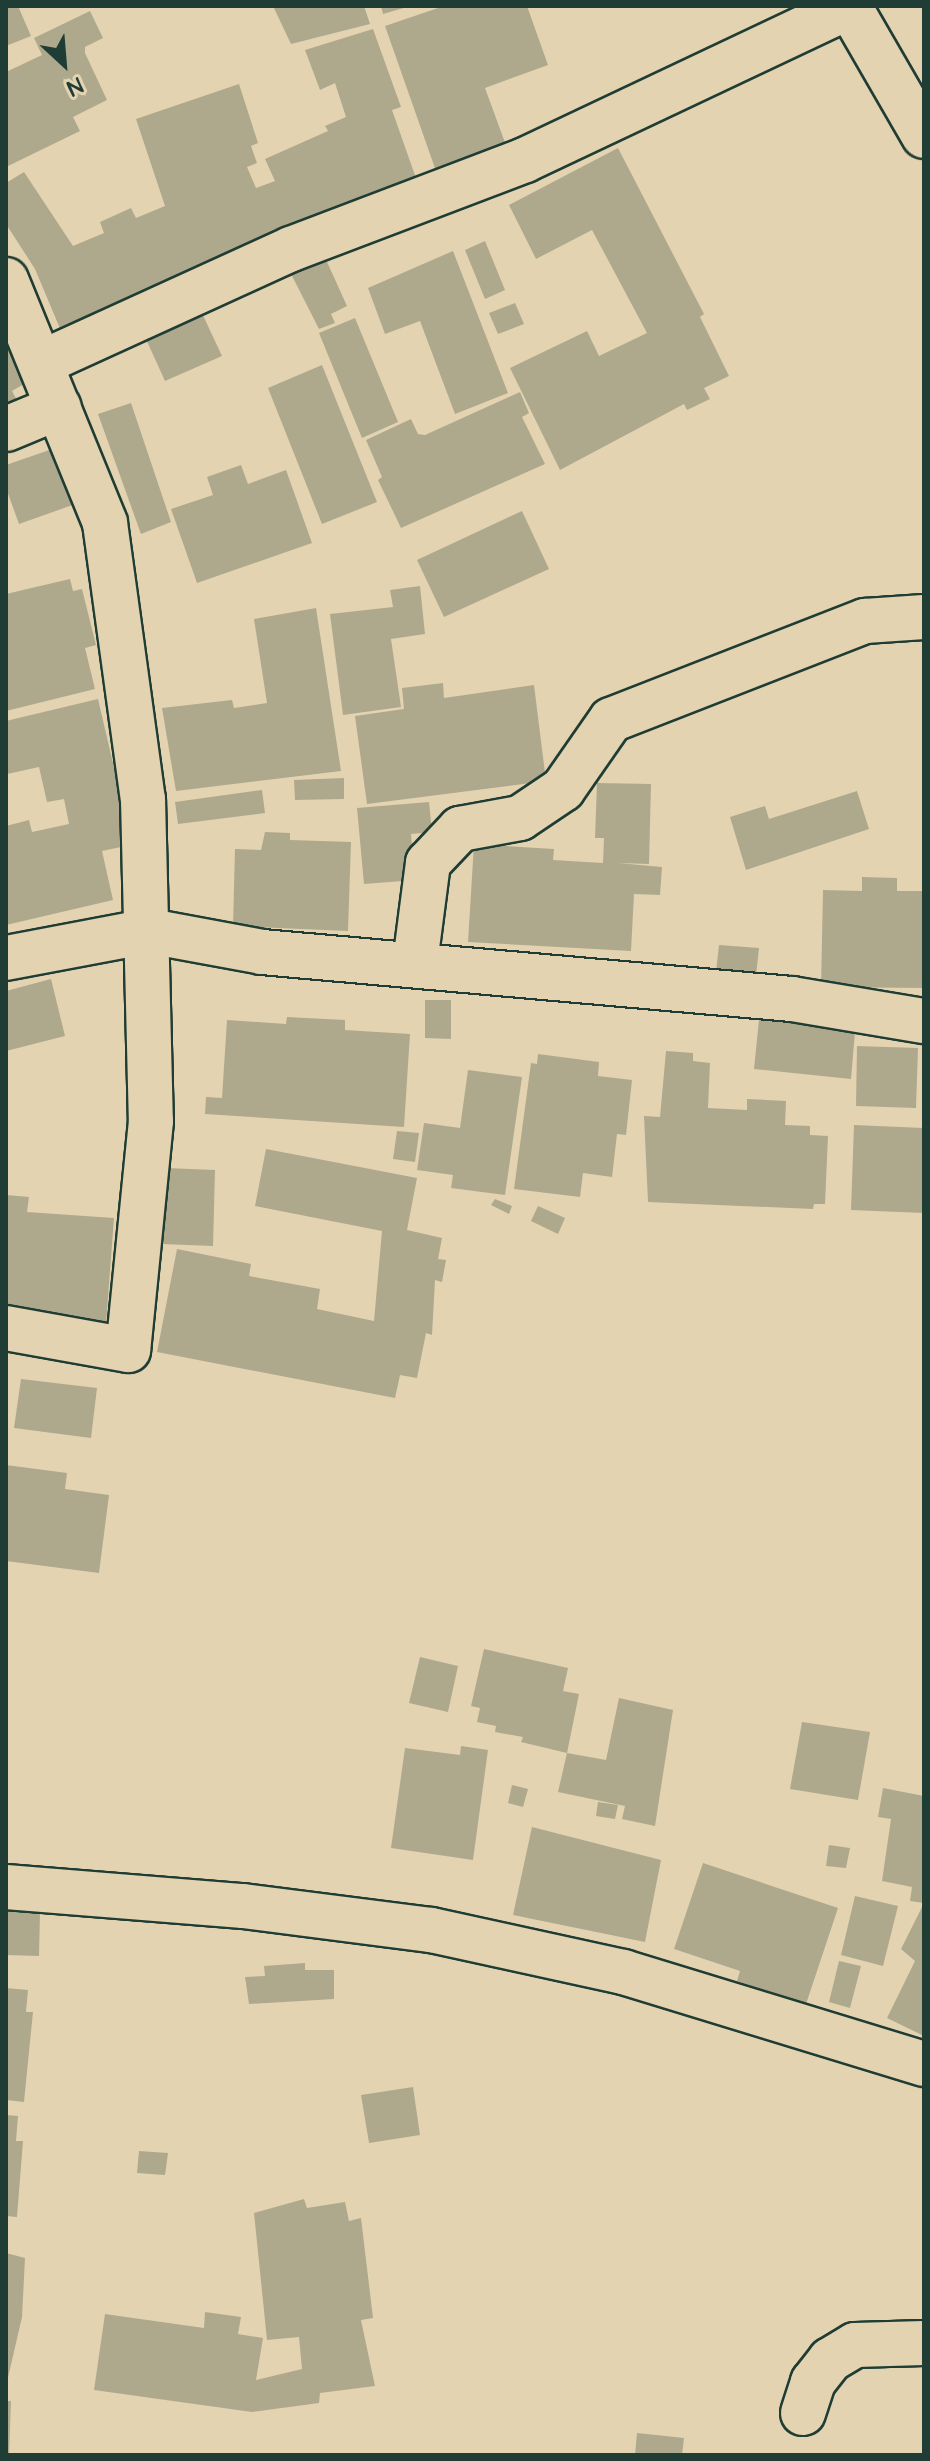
<!DOCTYPE html>
<style>
body{margin:0}
#map{position:relative;width:930px;height:2461px;overflow:hidden;background:#e4d3b0;font-family:"Architects Daughter",sans-serif}
div>[style]{position:absolute}
[style*='--x']{left:calc(var(--x)*1px);top:calc(var(--y)*1px);width:calc(var(--w)*1px);rotate:calc(var(--a)*1deg)}
.building>*{inset:0;background:#aea98d}
.roads{filter:drop-shadow(2px 0 #1f3d34) drop-shadow(-2px 0 #1f3d34) drop-shadow(0 2px #1f3d34) drop-shadow(0 -2px #1f3d34)}
.minor>*{height:44px;margin:-22px;padding:0 22px;transform-origin:22px;border-radius:22px;background:#e4d3b0}
span{translate:-50% -50%;white-space:nowrap;text-align:center;line-height:1.15;-webkit-text-stroke:6px #e4d3b0;paint-order:stroke}
.frame{position:absolute;inset:0;border:8px solid #1f3d34;pointer-events:none}
.north{position:absolute;left:24px;top:24px;width:80px;height:80px;-webkit-text-stroke:6px #e4d3b0;paint-order:stroke;rotate:154deg;font-size:22px;font-weight:700;line-height:32px;text-align:center;color:#1f3d34}
.north::after{content:'';display:block;margin:auto;width:28px;height:36px;background:#1f3d34;clip-path:polygon(50% 0,100% 100%,50% 72%,0 100%)}
</style>
<div id="map">
<div class="building">
<i style="clip-path:polygon(6px 6px,18px 6px,31px 36px,6px 46px)"></i>
<i style="clip-path:polygon(273px 6px,364px 6px,370px 24px,291px 44px)"></i>
<i style="clip-path:polygon(381px 6px,407px 6px,407px 7px,383px 14px)"></i>
<i style="clip-path:polygon(444px 6px,527px 6px,548px 65px,485px 88px,507px 148px,437px 174px,385px 26px)"></i>
<i style="clip-path:polygon(90px 11px,103px 38px,85px 47px,85px 53px,107px 100px,73px 117px,80px 131px,6px 167px,6px 72px,42px 55px,34px 38px)"></i>
<i style="clip-path:polygon(373px 29px,401px 107px,392px 110px,417px 181px,64px 338px,35px 269px,6px 224px,6px 183px,24px 172px,73px 246px,104px 233px,100px 222px,131px 208px,136px 218px,165px 206px,136px 119px,239px 84px,258px 143px,251px 146px,257px 163px,247px 167px,256px 188px,275px 181px,265px 159px,328px 131px,325px 126px,346px 117px,335px 83px,320px 90px,305px 50px)"></i>
<i style="clip-path:polygon(618px 148px,704px 314px,700px 317px,729px 376px,704px 388px,710px 399px,687px 410px,684px 404px,560px 470px,510px 368px,587px 331px,599px 356px,647px 333px,592px 230px,536px 259px,509px 205px)"></i>
<i style="clip-path:polygon(485px 241px,505px 290px,485px 299px,465px 250px)"></i>
<i style="clip-path:polygon(453px 251px,508px 393px,455px 414px,420px 321px,385px 334px,368px 288px)"></i>
<i style="clip-path:polygon(323px 253px,347px 306px,331px 314px,335px 323px,319px 329px,288px 268px)"></i>
<i style="clip-path:polygon(515px 303px,524px 324px,498px 334px,489px 313px)"></i>
<i style="clip-path:polygon(201px 311px,222px 356px,165px 381px,145px 337px)"></i>
<i style="clip-path:polygon(355px 318px,398px 422px,362px 438px,319px 333px)"></i>
<i style="clip-path:polygon(6px 322px,36px 377px,12px 391px,19px 404px,6px 412px)"></i>
<i style="clip-path:polygon(322px 365px,377px 502px,322px 524px,268px 388px)"></i>
<i style="clip-path:polygon(520px 392px,529px 413px,522px 417px,545px 464px,401px 528px,378px 480px,382px 477px,366px 440px,411px 419px,418px 434px,425px 435px)"></i>
<i style="clip-path:polygon(131px 403px,171px 522px,141px 534px,98px 414px)"></i>
<i style="clip-path:polygon(61px 446px,81px 502px,19px 524px,6px 488px,6px 465px)"></i>
<i style="clip-path:polygon(241px 465px,248px 484px,286px 470px,312px 543px,197px 583px,171px 509px,213px 495px,207px 477px)"></i>
<i style="clip-path:polygon(522px 511px,549px 569px,444px 617px,417px 560px)"></i>
<i style="clip-path:polygon(70px 579px,73px 591px,82px 589px,96px 645px,85px 648px,95px 689px,6px 711px,6px 594px)"></i>
<i style="clip-path:polygon(420px 586px,425px 634px,391px 639px,401px 707px,343px 715px,330px 614px,393px 607px,390px 590px)"></i>
<i style="clip-path:polygon(316px 608px,341px 771px,176px 791px,162px 708px,232px 700px,234px 708px,267px 703px,254px 619px)"></i>
<i style="clip-path:polygon(443px 683px,444px 698px,534px 685px,546px 781px,367px 804px,355px 716px,404px 709px,402px 688px)"></i>
<i style="clip-path:polygon(98px 699px,127px 823px,121px 825px,126px 846px,102px 851px,113px 900px,6px 925px,6px 826px,29px 820px,32px 832px,69px 824px,64px 799px,47px 802px,39px 767px,7px 774px,6px 721px)"></i>
<i style="clip-path:polygon(344px 778px,344px 799px,295px 800px,294px 780px)"></i>
<i style="clip-path:polygon(597px 783px,651px 784px,649px 864px,618px 863px,662px 867px,660px 895px,634px 894px,631px 951px,468px 942px,474px 844px,554px 849px,553px 860px,603px 863px,604px 838px,595px 838px)"></i>
<i style="clip-path:polygon(262px 790px,265px 813px,178px 824px,175px 802px)"></i>
<i style="clip-path:polygon(857px 791px,869px 829px,746px 870px,730px 817px,765px 806px,769px 819px)"></i>
<i style="clip-path:polygon(429px 802px,432px 832px,411px 834px,415px 880px,364px 884px,357px 808px)"></i>
<i style="clip-path:polygon(265px 832px,290px 833px,290px 840px,351px 842px,348px 931px,233px 926px,235px 849px,261px 850px)"></i>
<i style="clip-path:polygon(862px 877px,897px 878px,897px 891px,924px 891px,924px 988px,821px 987px,823px 890px,862px 891px)"></i>
<i style="clip-path:polygon(719px 945px,759px 948px,756px 976px,716px 972px)"></i>
<i style="clip-path:polygon(51px 979px,65px 1036px,6px 1051px,6px 991px)"></i>
<i style="clip-path:polygon(425px 1000px,451px 1000px,451px 1039px,425px 1038px)"></i>
<i style="clip-path:polygon(760px 1010px,856px 1020px,851px 1079px,754px 1069px)"></i>
<i style="clip-path:polygon(287px 1017px,345px 1020px,345px 1030px,410px 1034px,404px 1127px,205px 1114px,206px 1097px,222px 1098px,227px 1020px,286px 1024px)"></i>
<i style="clip-path:polygon(857px 1046px,918px 1048px,916px 1108px,856px 1106px)"></i>
<i style="clip-path:polygon(666px 1051px,693px 1053px,693px 1061px,710px 1063px,708px 1108px,747px 1110px,747px 1099px,786px 1101px,785px 1125px,810px 1126px,810px 1135px,828px 1136px,825px 1204px,814px 1204px,813px 1209px,648px 1202px,644px 1116px,660px 1117px)"></i>
<i style="clip-path:polygon(538px 1054px,599px 1062px,598px 1076px,632px 1080px,626px 1135px,617px 1134px,612px 1177px,583px 1173px,580px 1197px,514px 1189px,531px 1063px,537px 1064px)"></i>
<i style="clip-path:polygon(468px 1070px,522px 1077px,505px 1195px,451px 1188px,453px 1175px,417px 1170px,424px 1123px,460px 1128px)"></i>
<i style="clip-path:polygon(854px 1125px,924px 1128px,924px 1213px,851px 1210px)"></i>
<i style="clip-path:polygon(397px 1131px,419px 1133px,415px 1162px,393px 1159px)"></i>
<i style="clip-path:polygon(266px 1149px,417px 1178px,407px 1230px,442px 1238px,438px 1259px,446px 1260px,442px 1282px,435px 1280px,432px 1335px,426px 1333px,417px 1378px,400px 1375px,395px 1398px,157px 1352px,177px 1249px,251px 1264px,249px 1276px,320px 1289px,317px 1309px,374px 1321px,382px 1231px,255px 1206px)"></i>
<i style="clip-path:polygon(166px 1168px,215px 1170px,213px 1246px,162px 1244px)"></i>
<i style="clip-path:polygon(6px 1195px,29px 1197px,27px 1212px,114px 1218px,106px 1324px,6px 1316px)"></i>
<i style="clip-path:polygon(495px 1199px,512px 1206px,509px 1214px,491px 1205px)"></i>
<i style="clip-path:polygon(538px 1206px,565px 1218px,558px 1234px,531px 1221px)"></i>
<i style="clip-path:polygon(21px 1379px,97px 1388px,91px 1438px,14px 1428px)"></i>
<i style="clip-path:polygon(6px 1465px,67px 1473px,65px 1489px,109px 1495px,99px 1573px,6px 1561px)"></i>
<i style="clip-path:polygon(484px 1649px,568px 1668px,563px 1691px,579px 1694px,567px 1753px,521px 1742px,523px 1737px,495px 1732px,496px 1726px,477px 1722px,480px 1708px,471px 1706px)"></i>
<i style="clip-path:polygon(420px 1657px,458px 1666px,448px 1712px,409px 1703px)"></i>
<i style="clip-path:polygon(619px 1698px,673px 1710px,655px 1826px,622px 1819px,625px 1806px,558px 1792px,567px 1753px,606px 1760px)"></i>
<i style="clip-path:polygon(802px 1722px,870px 1732px,858px 1800px,790px 1789px)"></i>
<i style="clip-path:polygon(461px 1746px,488px 1750px,473px 1860px,391px 1848px,405px 1748px,460px 1755px)"></i>
<i style="clip-path:polygon(512px 1785px,528px 1789px,523px 1807px,508px 1803px)"></i>
<i style="clip-path:polygon(883px 1788px,924px 1796px,924px 2036px,887px 2018px,915px 1961px,901px 1949px,924px 1903px,910px 1901px,912px 1887px,882px 1881px,891px 1819px,878px 1817px)"></i>
<i style="clip-path:polygon(598px 1802px,618px 1805px,615px 1819px,596px 1816px)"></i>
<i style="clip-path:polygon(532px 1827px,661px 1860px,645px 1942px,513px 1915px)"></i>
<i style="clip-path:polygon(829px 1845px,850px 1848px,846px 1868px,826px 1866px)"></i>
<i style="clip-path:polygon(703px 1863px,838px 1908px,806px 2004px,737px 1981px,740px 1971px,674px 1949px)"></i>
<i style="clip-path:polygon(855px 1896px,898px 1906px,883px 1966px,841px 1955px)"></i>
<i style="clip-path:polygon(6px 1911px,40px 1913px,39px 1956px,6px 1955px)"></i>
<i style="clip-path:polygon(839px 1961px,861px 1966px,850px 2008px,829px 2002px)"></i>
<i style="clip-path:polygon(305px 1963px,305px 1970px,334px 1970px,334px 1999px,249px 2004px,245px 1977px,265px 1976px,264px 1966px)"></i>
<i style="clip-path:polygon(6px 1988px,28px 1990px,26px 2012px,33px 2012px,24px 2102px,6px 2100px)"></i>
<i style="clip-path:polygon(413px 2087px,420px 2135px,369px 2143px,361px 2095px)"></i>
<i style="clip-path:polygon(6px 2115px,18px 2116px,16px 2141px,23px 2141px,17px 2217px,6px 2216px)"></i>
<i style="clip-path:polygon(139px 2151px,168px 2153px,165px 2175px,137px 2173px)"></i>
<i style="clip-path:polygon(304px 2199px,307px 2208px,345px 2202px,349px 2221px,361px 2218px,373px 2318px,361px 2320px,375px 2386px,320px 2393px,319px 2403px,252px 2412px,94px 2390px,105px 2314px,204px 2328px,205px 2312px,241px 2317px,238px 2334px,263px 2338px,256px 2380px,302px 2369px,299px 2337px,267px 2340px,254px 2213px)"></i>
<i style="clip-path:polygon(6px 2253px,25px 2258px,22px 2317px,7px 2382px)"></i>
<i style="clip-path:polygon(6px 2401px,11px 2401px,9px 2455px,6px 2455px)"></i>
<i style="clip-path:polygon(637px 2433px,684px 2438px,682px 2455px,635px 2455px)"></i>
</div>
<div class="roads">
<div class="minor">
<i style="--x:849;--y:6;--w:150;--a:60"></i>
<i style="--x:6;--y:280;--w:262;--a:67.8"></i>
<i style="--x:105;--y:523;--w:279;--a:82.2"></i>
<i style="--x:143;--y:799;--w:322;--a:88.6"></i>
<i style="--x:151;--y:1121;--w:230;--a:95.7"></i>
<i style="--x:128;--y:1350;--w:124;--a:-169.8"></i>
<i style="--x:41;--y:363;--w:275;--a:-24.5"></i>
<i style="--x:291;--y:249;--w:250;--a:-20.8"></i>
<i style="--x:525;--y:160;--w:358;--a:-25.3"></i>
<i style="--x:6;--y:429;--w:57;--a:-22.5"></i>
<i style="--x:6;--y:958;--w:146;--a:-10.7"></i>
<i style="--x:149;--y:931;--w:115;--a:10.5"></i>
<i style="--x:262;--y:952;--w:532;--a:5.07"></i>
<i style="--x:792;--y:999;--w:134;--a:9.5"></i>
<i style="--x:415;--y:963;--w:101;--a:-82.6"></i>
<i style="--x:428;--y:863;--w:47;--a:-46.7"></i>
<i style="--x:460;--y:829;--w:61;--a:-10.4"></i>
<i style="--x:520;--y:818;--w:52;--a:-34"></i>
<i style="--x:563;--y:789;--w:84;--a:-55.2"></i>
<i style="--x:611;--y:720;--w:273;--a:-21.3"></i>
<i style="--x:865;--y:621;--w:59;--a:-3.9"></i>
<i style="--x:6;--y:1887;--w:238;--a:4.6"></i>
<i style="--x:243;--y:1906;--w:190;--a:7.3"></i>
<i style="--x:431;--y:1930;--w:197;--a:12.3"></i>
<i style="--x:623;--y:1972;--w:315;--a:17"></i>
<i style="--x:803;--y:2413;--w:33;--a:-72"></i>
<i style="--x:813;--y:2382;--w:28;--a:-52"></i>
<i style="--x:830;--y:2360;--w:29;--a:-31"></i>
<i style="--x:855;--y:2345;--w:69;--a:-1.7"></i>
</div>
</div>
<div class="frame"></div>
<div class="north">N</div>
</div>
